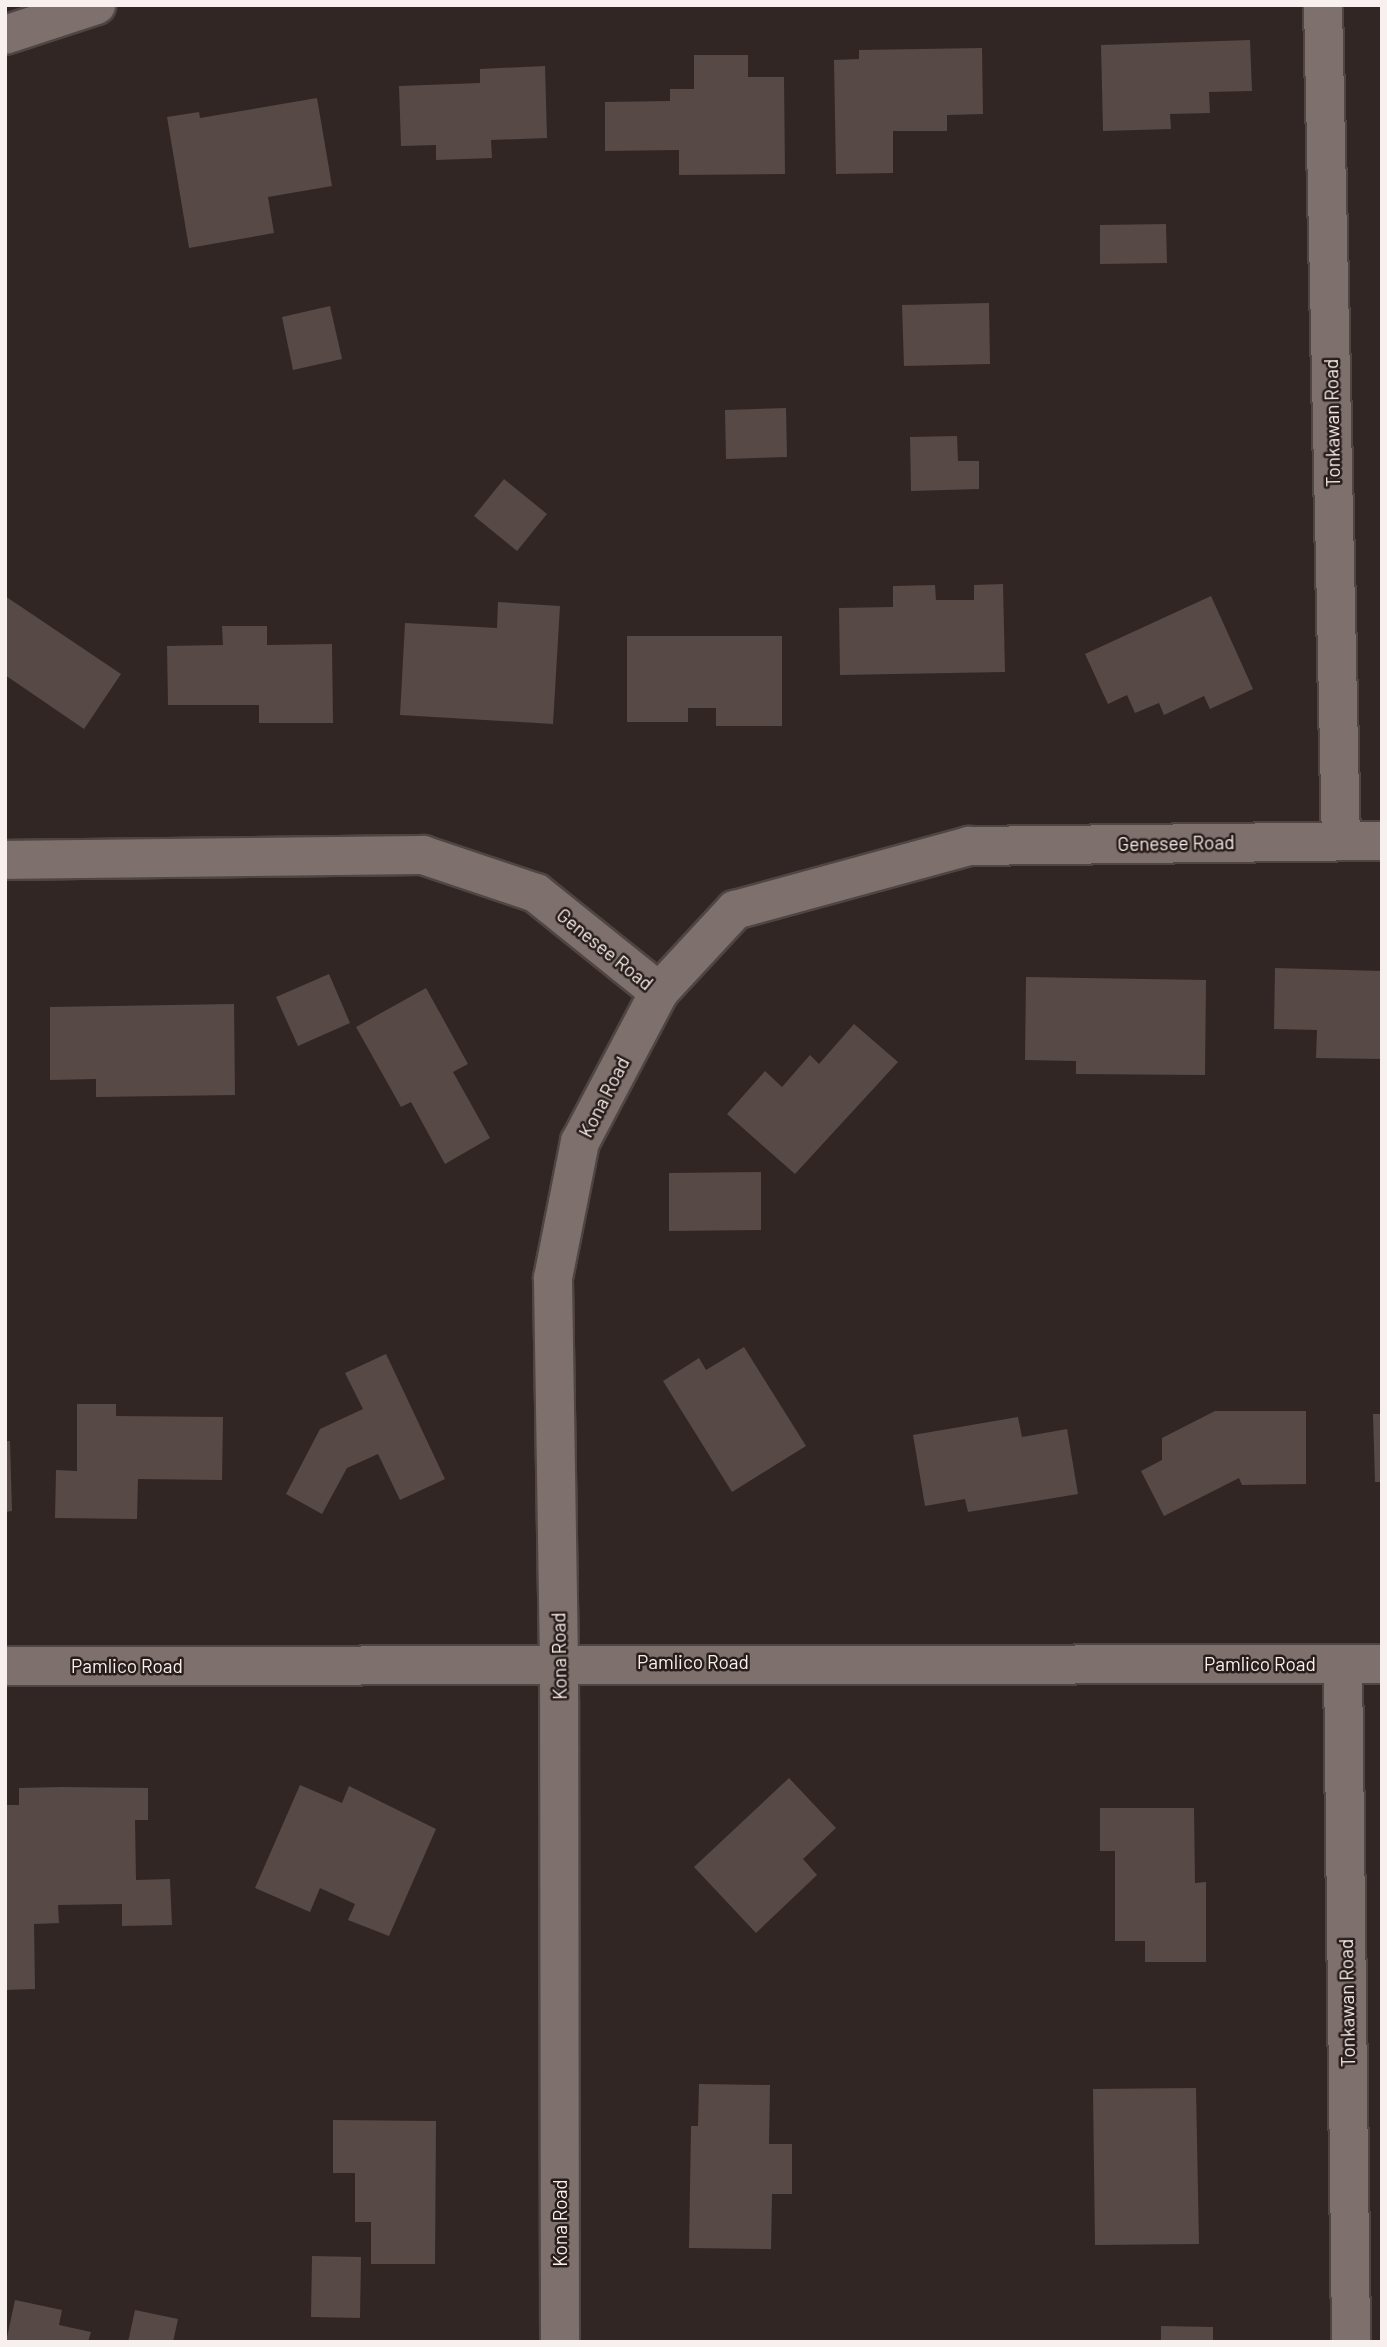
<!DOCTYPE html>
<style>
body{margin:0}
#map{position:relative;width:1387px;height:2347px;overflow:hidden;background:#322624;font-family:Barlow,sans-serif}
div>[style]{position:absolute}
[style*='--x']{left:calc(var(--x)*1px);top:calc(var(--y)*1px);width:calc(var(--w)*1px);rotate:calc(var(--a)*1deg)}
.building>*{inset:0;background:#564946}
.roads{filter:drop-shadow(2px 0 #4f4543) drop-shadow(-2px 0 #4f4543) drop-shadow(0 2px #4f4543) drop-shadow(0 -2px #4f4543)}
.minor>*{height:38px;margin:-19px;padding:0 19px;transform-origin:19px;border-radius:19px;background:#7e706d}
span{translate:-50% -50%;white-space:nowrap;text-align:center;line-height:1.15;-webkit-text-stroke:5px #281d1a;paint-order:stroke}
.street-label{font-size:19px;color:#f8f0ee}
.frame{position:absolute;inset:0;border:7px solid #f8f0ee;pointer-events:none}
</style>
<div id="map">
<div class="building">
<i style="clip-path:polygon(1250px 40px,1252px 91px,1209px 92px,1210px 113px,1170px 114px,1171px 129px,1103px 131px,1101px 45px)"></i>
<i style="clip-path:polygon(982px 48px,983px 114px,947px 115px,947px 131px,893px 131px,893px 173px,836px 174px,834px 60px,859px 59px,859px 50px)"></i>
<i style="clip-path:polygon(694px 55px,748px 55px,748px 77px,784px 77px,785px 174px,679px 175px,679px 150px,605px 151px,605px 102px,670px 101px,670px 89px,694px 89px)"></i>
<i style="clip-path:polygon(545px 66px,547px 138px,491px 140px,492px 158px,436px 160px,436px 145px,401px 146px,399px 86px,480px 83px,480px 69px)"></i>
<i style="clip-path:polygon(317px 98px,332px 186px,268px 197px,274px 233px,189px 248px,167px 117px,199px 112px,200px 118px)"></i>
<i style="clip-path:polygon(1166px 224px,1167px 263px,1100px 264px,1100px 225px)"></i>
<i style="clip-path:polygon(989px 303px,990px 364px,904px 366px,902px 305px)"></i>
<i style="clip-path:polygon(330px 306px,342px 359px,293px 370px,282px 317px)"></i>
<i style="clip-path:polygon(786px 408px,787px 457px,726px 459px,725px 410px)"></i>
<i style="clip-path:polygon(957px 436px,958px 461px,979px 461px,979px 489px,911px 491px,910px 437px)"></i>
<i style="clip-path:polygon(504px 479px,547px 514px,517px 551px,474px 516px)"></i>
<i style="clip-path:polygon(1003px 584px,1005px 672px,840px 675px,839px 608px,893px 607px,893px 586px,935px 585px,936px 600px,974px 600px,974px 585px)"></i>
<i style="clip-path:polygon(5px 596px,121px 674px,84px 729px,5px 675px)"></i>
<i style="clip-path:polygon(1211px 596px,1253px 689px,1210px 709px,1204px 696px,1164px 715px,1159px 703px,1135px 713px,1127px 695px,1108px 704px,1085px 654px)"></i>
<i style="clip-path:polygon(498px 602px,560px 606px,553px 724px,400px 715px,405px 623px,497px 628px)"></i>
<i style="clip-path:polygon(222px 626px,267px 626px,267px 645px,332px 644px,333px 723px,259px 723px,259px 705px,168px 705px,167px 646px,223px 645px)"></i>
<i style="clip-path:polygon(627px 636px,782px 636px,782px 726px,716px 726px,716px 708px,688px 708px,688px 722px,627px 722px)"></i>
<i style="clip-path:polygon(1275px 968px,1382px 971px,1382px 1059px,1316px 1058px,1317px 1030px,1274px 1029px)"></i>
<i style="clip-path:polygon(329px 974px,350px 1023px,298px 1046px,276px 997px)"></i>
<i style="clip-path:polygon(1026px 977px,1206px 980px,1205px 1075px,1076px 1074px,1076px 1061px,1025px 1060px)"></i>
<i style="clip-path:polygon(426px 988px,468px 1064px,453px 1072px,490px 1138px,445px 1164px,411px 1102px,401px 1107px,356px 1027px)"></i>
<i style="clip-path:polygon(234px 1004px,235px 1095px,96px 1097px,96px 1079px,50px 1080px,50px 1007px)"></i>
<i style="clip-path:polygon(854px 1024px,898px 1062px,795px 1174px,727px 1114px,765px 1071px,782px 1087px,810px 1055px,819px 1064px)"></i>
<i style="clip-path:polygon(761px 1172px,761px 1230px,669px 1231px,669px 1173px)"></i>
<i style="clip-path:polygon(744px 1347px,806px 1446px,732px 1492px,663px 1381px,699px 1358px,706px 1370px)"></i>
<i style="clip-path:polygon(386px 1354px,445px 1479px,400px 1500px,378px 1454px,347px 1468px,322px 1514px,286px 1494px,320px 1429px,363px 1409px,345px 1373px)"></i>
<i style="clip-path:polygon(77px 1404px,116px 1404px,116px 1416px,223px 1417px,222px 1480px,138px 1479px,137px 1519px,55px 1518px,56px 1470px,77px 1471px)"></i>
<i style="clip-path:polygon(1215px 1411px,1306px 1411px,1306px 1484px,1242px 1485px,1239px 1478px,1164px 1516px,1141px 1471px,1162px 1460px,1162px 1438px)"></i>
<i style="clip-path:polygon(1373px 1414px,1382px 1414px,1382px 1482px,1375px 1482px)"></i>
<i style="clip-path:polygon(1018px 1417px,1022px 1437px,1067px 1429px,1078px 1494px,968px 1512px,965px 1499px,925px 1506px,913px 1435px)"></i>
<i style="clip-path:polygon(5px 1441px,10px 1441px,12px 1511px,5px 1512px)"></i>
<i style="clip-path:polygon(789px 1778px,836px 1828px,803px 1859px,817px 1875px,756px 1933px,694px 1867px)"></i>
<i style="clip-path:polygon(300px 1785px,342px 1803px,349px 1786px,436px 1829px,389px 1936px,348px 1920px,355px 1904px,320px 1888px,310px 1912px,255px 1888px)"></i>
<i style="clip-path:polygon(62px 1787px,148px 1788px,148px 1820px,135px 1820px,136px 1880px,170px 1879px,172px 1925px,122px 1926px,122px 1904px,58px 1905px,59px 1923px,34px 1924px,35px 1989px,5px 1990px,5px 1805px,19px 1805px,19px 1788px)"></i>
<i style="clip-path:polygon(1100px 1808px,1194px 1808px,1195px 1883px,1206px 1882px,1206px 1962px,1145px 1962px,1145px 1941px,1115px 1941px,1115px 1851px,1100px 1851px)"></i>
<i style="clip-path:polygon(699px 2084px,770px 2085px,769px 2144px,792px 2144px,792px 2194px,772px 2194px,771px 2249px,689px 2248px,691px 2126px,698px 2126px)"></i>
<i style="clip-path:polygon(1196px 2088px,1199px 2244px,1095px 2245px,1093px 2089px)"></i>
<i style="clip-path:polygon(333px 2120px,436px 2121px,435px 2264px,371px 2264px,371px 2222px,355px 2222px,355px 2173px,333px 2173px)"></i>
<i style="clip-path:polygon(312px 2256px,361px 2257px,360px 2318px,311px 2317px)"></i>
<i style="clip-path:polygon(15px 2300px,62px 2310px,59px 2325px,91px 2332px,88px 2342px,6px 2342px)"></i>
<i style="clip-path:polygon(135px 2310px,178px 2319px,173px 2342px,128px 2342px)"></i>
<i style="clip-path:polygon(1161px 2326px,1213px 2327px,1213px 2342px,1161px 2342px)"></i>
</div>
<div class="roads">
<div class="minor">
<i style="--x:1323;--y:5;--w:836;--a:88.77"></i>
<i style="--x:5;--y:35;--w:96;--a:-18.2"></i>
<i style="--x:5;--y:860;--w:418;--a:-0.7"></i>
<i style="--x:423;--y:855;--w:119;--a:18.6"></i>
<i style="--x:536;--y:893;--w:158;--a:38.8"></i>
<i style="--x:1343;--y:1664;--w:678;--a:89.32"></i>
<i style="--x:5;--y:1666;--w:1377;--a:-0.08"></i>
<i style="--x:560;--y:2342;--w:680;--a:-90.08"></i>
<i style="--x:559;--y:1662;--w:384;--a:-90.9"></i>
<i style="--x:553;--y:1278;--w:139;--a:-78.8"></i>
<i style="--x:580;--y:1142;--w:170;--a:-62.2"></i>
<i style="--x:659;--y:992;--w:112;--a:-47.2"></i>
<i style="--x:735;--y:910;--w:243;--a:-15.3"></i>
<i style="--x:969;--y:846;--w:413;--a:-0.7"></i>
</div>
</div>
<div class="street-label">
<span style="left:1332px;top:423px;rotate:-91deg">Tonkawan Road</span>
<span style="left:1176px;top:843px;rotate:-1deg">Genesee Road</span>
<span style="left:605px;top:949px;rotate:39deg">Genesee Road</span>
<span style="left:604px;top:1097px;rotate:-63deg">Kona Road</span>
<span style="left:559px;top:1656px;rotate:-91deg">Kona Road</span>
<span style="left:693px;top:1662px">Pamlico Road</span>
<span style="left:1260px;top:1664px">Pamlico Road</span>
<span style="left:127px;top:1666px">Pamlico Road</span>
<span style="left:1347px;top:2003px;rotate:-91deg">Tonkawan Road</span>
<span style="left:560px;top:2223px;rotate:-90deg">Kona Road</span>
</div>
<div class="frame"></div>
</div>
